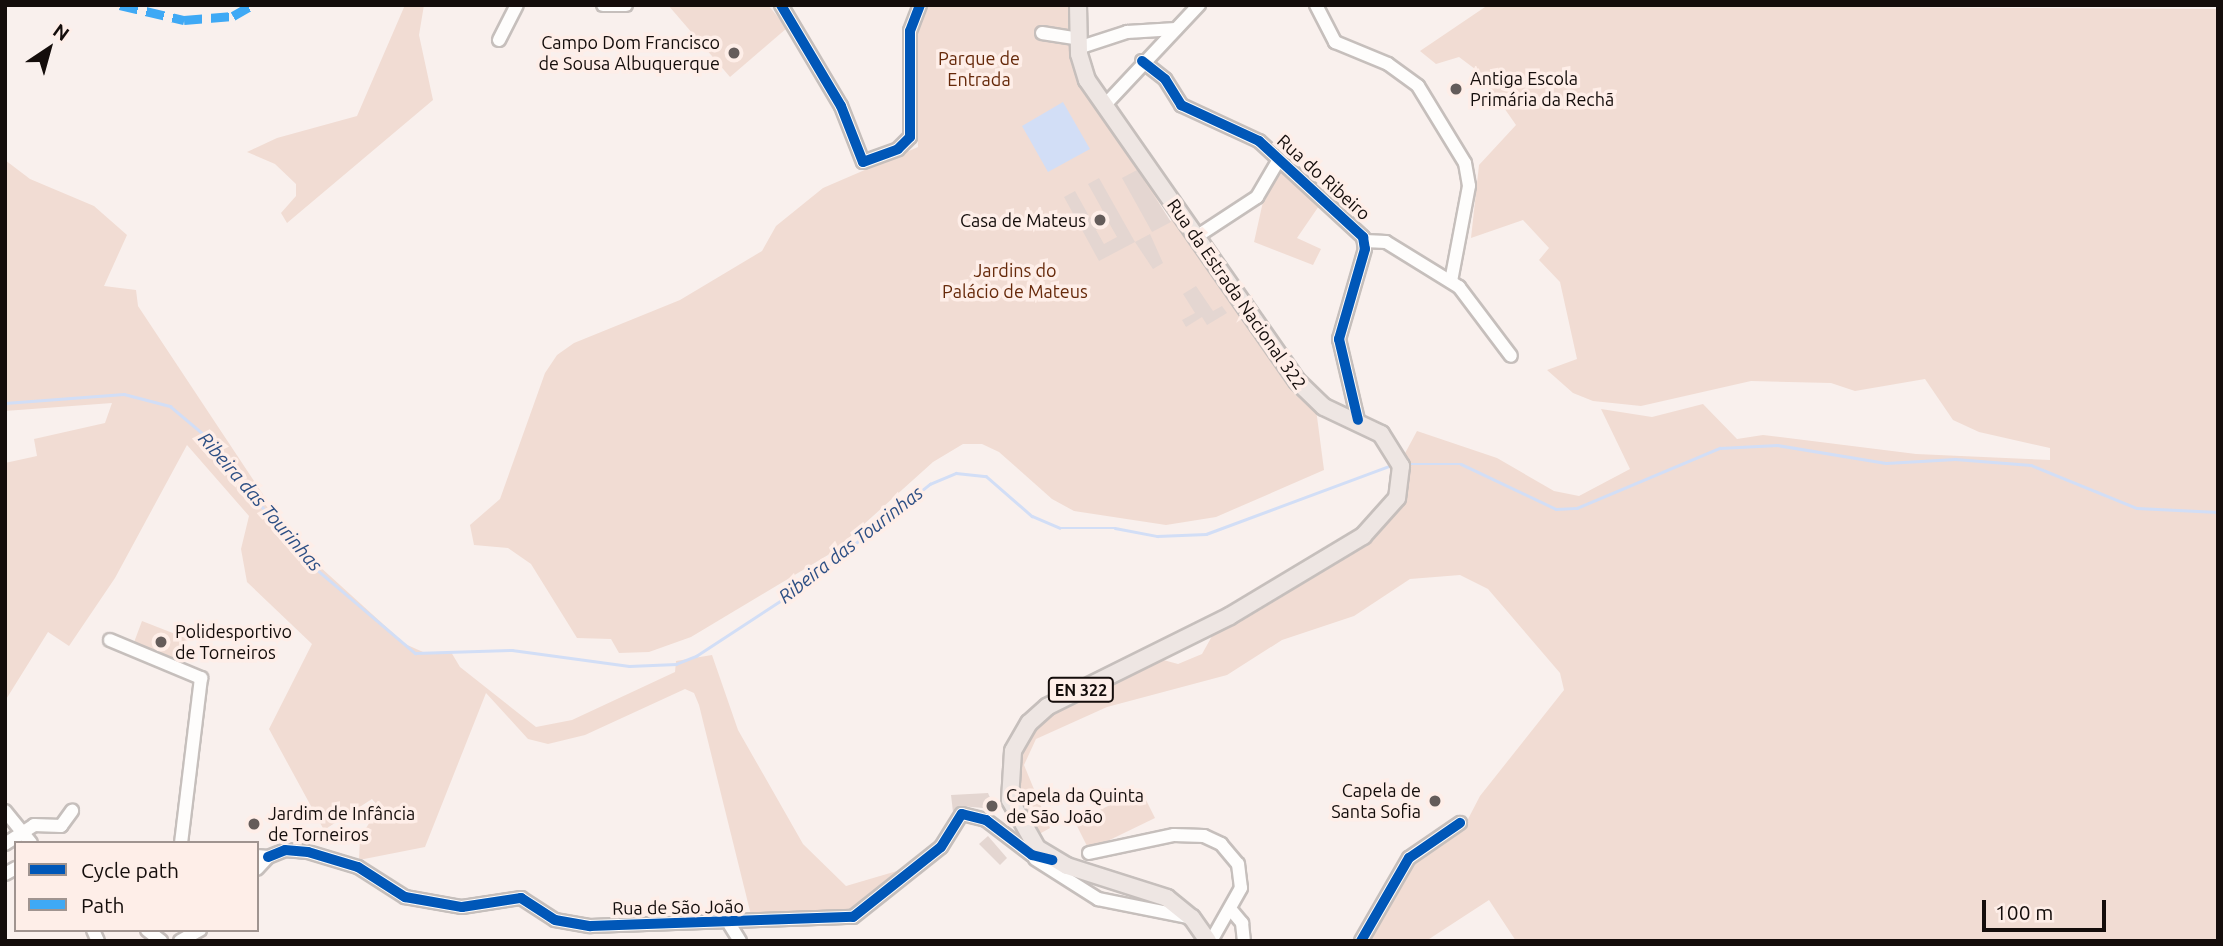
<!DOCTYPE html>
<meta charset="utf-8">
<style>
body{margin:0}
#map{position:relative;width:2223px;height:946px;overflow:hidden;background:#f9f0ed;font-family:Ubuntu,sans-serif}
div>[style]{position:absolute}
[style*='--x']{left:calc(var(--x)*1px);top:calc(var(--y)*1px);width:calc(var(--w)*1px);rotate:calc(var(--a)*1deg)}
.green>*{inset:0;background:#f1dcd3}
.water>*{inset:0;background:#d2def6}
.stream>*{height:2.5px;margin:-1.25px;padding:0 1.25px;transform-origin:1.25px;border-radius:1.25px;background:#d2def6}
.building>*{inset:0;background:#e4d6d1}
.roads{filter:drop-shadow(2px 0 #c6bfbc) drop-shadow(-2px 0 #c6bfbc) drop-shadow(0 2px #c6bfbc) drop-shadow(0 -2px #c6bfbc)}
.minor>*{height:12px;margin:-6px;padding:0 6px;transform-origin:6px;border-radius:6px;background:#fefdfc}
.major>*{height:16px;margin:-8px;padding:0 8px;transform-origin:8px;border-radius:8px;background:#eee6e3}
.quiet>*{height:9px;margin-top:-4.5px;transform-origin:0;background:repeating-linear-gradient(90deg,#3fa9f5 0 18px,transparent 0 27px)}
.cycleway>*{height:10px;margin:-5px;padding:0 5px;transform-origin:5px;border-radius:5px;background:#0057b8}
.dots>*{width:19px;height:19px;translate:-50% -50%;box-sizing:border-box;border:4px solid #feeee8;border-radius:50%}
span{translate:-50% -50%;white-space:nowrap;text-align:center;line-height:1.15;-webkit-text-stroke:7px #feeee8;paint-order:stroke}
.shield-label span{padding:2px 5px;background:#feeee8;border:2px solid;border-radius:5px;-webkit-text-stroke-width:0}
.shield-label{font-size:16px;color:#140d0b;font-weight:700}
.poi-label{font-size:18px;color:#140d0b}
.right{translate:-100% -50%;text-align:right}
.left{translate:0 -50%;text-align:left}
.park-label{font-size:18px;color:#66290a}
.street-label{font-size:18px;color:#140d0b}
.water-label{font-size:19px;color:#2d4f84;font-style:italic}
.frame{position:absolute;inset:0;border:7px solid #140d0b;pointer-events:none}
.legend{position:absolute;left:14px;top:841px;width:245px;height:91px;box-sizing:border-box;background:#feeee8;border:2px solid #a09490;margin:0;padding:9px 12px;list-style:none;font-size:21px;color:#140d0b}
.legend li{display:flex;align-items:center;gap:14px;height:35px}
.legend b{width:35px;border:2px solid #a09490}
.north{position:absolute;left:14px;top:14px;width:70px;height:70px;-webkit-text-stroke:5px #feeee8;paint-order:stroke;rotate:36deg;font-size:19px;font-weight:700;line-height:28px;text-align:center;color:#140d0b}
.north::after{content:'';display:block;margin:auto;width:24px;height:32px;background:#140d0b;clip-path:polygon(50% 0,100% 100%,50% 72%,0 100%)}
.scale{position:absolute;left:1982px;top:900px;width:124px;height:32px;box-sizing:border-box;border:4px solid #140d0b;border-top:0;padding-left:9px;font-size:21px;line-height:24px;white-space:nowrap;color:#140d0b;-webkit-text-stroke:5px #feeee8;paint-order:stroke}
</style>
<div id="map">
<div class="green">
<i style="clip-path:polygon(405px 5px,424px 5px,419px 35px,433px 100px,287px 223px,281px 213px,296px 196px,296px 184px,275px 164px,247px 152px,277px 138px,357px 116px)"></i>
<i style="clip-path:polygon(668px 5px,768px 5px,787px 28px,730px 77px)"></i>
<i style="clip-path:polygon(924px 5px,1071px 5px,1069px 54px,1170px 221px,1176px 218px,1292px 386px,1316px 409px,1324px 470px,1216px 517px,1166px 525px,1074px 511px,1052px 499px,999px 452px,982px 444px,963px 444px,933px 462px,833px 552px,691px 637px,649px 652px,619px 653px,611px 639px,577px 638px,531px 564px,508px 548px,474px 545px,470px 525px,500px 499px,545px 373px,557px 355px,574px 343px,680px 300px,762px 251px,776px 226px,823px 188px,918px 147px,913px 37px)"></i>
<i style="clip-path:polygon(1488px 5px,2218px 9px,2218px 941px,1516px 941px,1489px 900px,1426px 941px,1365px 941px,1409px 863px,1467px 821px,1480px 796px,1564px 690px,1560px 673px,1488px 589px,1460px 575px,1410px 579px,1354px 616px,1282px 640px,1227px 675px,1107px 707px,1036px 739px,1024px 765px,1050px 828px,1034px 837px,1018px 810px,1015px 761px,1040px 718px,1156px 658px,1178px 664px,1202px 654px,1216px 629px,1376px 531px,1397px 509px,1403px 457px,1417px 431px,1497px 458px,1554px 491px,1579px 496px,1630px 469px,1601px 409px,1652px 417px,1703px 404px,1737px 439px,1763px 435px,1916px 454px,2050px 460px,2050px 448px,1979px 432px,1953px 420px,1925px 379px,1855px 391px,1831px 383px,1751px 381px,1641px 406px,1593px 401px,1573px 393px,1547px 370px,1577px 359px,1560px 282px,1539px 260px,1549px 248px,1523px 220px,1471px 238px,1479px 165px,1516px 125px,1479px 72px,1459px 57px,1436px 64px,1420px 51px)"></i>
<i style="clip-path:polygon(5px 160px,30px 179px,94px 206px,127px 235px,104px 286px,136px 290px,138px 306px,297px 546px,405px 644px,423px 652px,451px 652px,460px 667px,536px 727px,572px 720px,675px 672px,676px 661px,712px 655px,738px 730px,803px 844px,846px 886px,897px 871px,850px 912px,751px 915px,699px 705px,694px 693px,685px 689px,585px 735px,548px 744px,528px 739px,486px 693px,425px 847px,359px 860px,360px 838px,379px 807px,372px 799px,324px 830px,269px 729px,312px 644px,247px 582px,241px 549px,249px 516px,187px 445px,115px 578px,69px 646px,48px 632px,5px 701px,5px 463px,37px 456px,34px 439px,105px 423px,112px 403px,5px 411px)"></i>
<i style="clip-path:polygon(1278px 164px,1323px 200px,1297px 238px,1321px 249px,1313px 265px,1254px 242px,1266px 188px)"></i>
<i style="clip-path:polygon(142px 621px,188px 639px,178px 664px,133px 645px)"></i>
<i style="clip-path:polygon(1141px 790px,1155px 818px,1089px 850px,1075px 822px)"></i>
</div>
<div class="water">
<i style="clip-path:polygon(1063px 102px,1090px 149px,1048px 172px,1022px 126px)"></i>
</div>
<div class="stream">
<i style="--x:5;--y:403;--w:119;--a:-4.3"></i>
<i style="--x:124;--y:394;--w:48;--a:14.6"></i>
<i style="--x:170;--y:406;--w:50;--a:40.1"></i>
<i style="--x:208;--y:438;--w:150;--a:51.8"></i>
<i style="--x:301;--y:556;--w:150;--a:40.4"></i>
<i style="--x:415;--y:653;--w:97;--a:-1.8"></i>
<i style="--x:512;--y:650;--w:118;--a:7.8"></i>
<i style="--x:629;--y:666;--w:47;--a:-2.4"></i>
<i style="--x:676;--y:664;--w:22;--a:-22"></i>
<i style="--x:696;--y:656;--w:121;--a:-33.2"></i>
<i style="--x:797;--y:590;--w:170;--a:-38.6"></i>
<i style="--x:930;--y:484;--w:28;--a:-23"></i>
<i style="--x:956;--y:473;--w:30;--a:6"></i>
<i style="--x:986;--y:476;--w:61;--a:41"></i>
<i style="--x:1032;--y:516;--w:30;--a:23"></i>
<i style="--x:1060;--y:528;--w:55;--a:0"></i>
<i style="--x:1115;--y:528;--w:43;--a:10.8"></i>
<i style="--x:1157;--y:536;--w:49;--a:-2.3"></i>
<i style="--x:1206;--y:534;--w:198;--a:-20.4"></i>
<i style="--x:1405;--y:464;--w:56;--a:0"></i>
<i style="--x:1461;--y:464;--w:105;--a:25.3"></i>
<i style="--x:1556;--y:509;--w:21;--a:-3"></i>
<i style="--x:1577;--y:508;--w:155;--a:-22.8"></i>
<i style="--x:1720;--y:448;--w:57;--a:-3"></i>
<i style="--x:1777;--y:445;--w:110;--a:9.4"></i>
<i style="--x:1886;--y:463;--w:69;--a:-3.3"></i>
<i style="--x:1955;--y:459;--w:76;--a:4.5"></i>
<i style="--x:2031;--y:465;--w:114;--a:22.1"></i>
<i style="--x:2137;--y:508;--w:81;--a:2.8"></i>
</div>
<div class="building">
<i style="clip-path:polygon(1137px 170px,1171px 222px,1152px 232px,1122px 178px)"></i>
<i style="clip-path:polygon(evenodd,1099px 178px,1135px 242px,1150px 234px,1163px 263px,1153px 269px,1135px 242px,1099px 261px,1064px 197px,1075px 191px,1090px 218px,1103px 211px,1088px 184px,1099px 178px,1109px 223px,1117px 237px,1104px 244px,1096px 230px,1109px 223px)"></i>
<i style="clip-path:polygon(1196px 286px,1213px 311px,1222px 306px,1227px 313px,1207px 325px,1202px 317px,1186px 327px,1182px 320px,1195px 313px,1183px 294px)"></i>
<i style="clip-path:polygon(988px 793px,995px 809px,960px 806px,953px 812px,951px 795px)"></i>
<i style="clip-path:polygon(988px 836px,1007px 858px,1000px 865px,979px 844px)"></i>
</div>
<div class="roads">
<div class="minor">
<i style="--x:603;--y:5;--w:23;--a:0"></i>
<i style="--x:781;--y:5;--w:117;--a:59.3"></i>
<i style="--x:841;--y:106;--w:60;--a:68.6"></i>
<i style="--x:863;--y:162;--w:37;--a:-20"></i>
<i style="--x:898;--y:149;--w:17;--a:-45"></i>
<i style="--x:910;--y:137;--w:106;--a:-90"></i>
<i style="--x:910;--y:31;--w:28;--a:-69"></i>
<i style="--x:1316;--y:5;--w:42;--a:62.8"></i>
<i style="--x:1335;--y:42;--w:57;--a:22.5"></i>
<i style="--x:1388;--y:64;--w:37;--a:36"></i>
<i style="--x:1418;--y:86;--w:90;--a:58.6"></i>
<i style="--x:1465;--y:163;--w:23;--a:80"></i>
<i style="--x:1469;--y:186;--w:97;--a:100.7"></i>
<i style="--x:1042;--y:33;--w:36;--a:9"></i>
<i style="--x:499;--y:40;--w:39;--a:-63"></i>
<i style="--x:1078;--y:48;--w:52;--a:-18.1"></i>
<i style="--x:1127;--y:32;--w:49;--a:-3.5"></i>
<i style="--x:1142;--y:61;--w:29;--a:38"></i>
<i style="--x:1165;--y:79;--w:31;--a:58"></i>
<i style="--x:1181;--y:105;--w:86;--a:24.8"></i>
<i style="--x:1259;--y:141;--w:142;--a:42.7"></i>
<i style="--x:1363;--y:237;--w:12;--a:81"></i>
<i style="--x:1365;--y:249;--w:94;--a:106.1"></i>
<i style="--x:1339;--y:339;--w:83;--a:76.8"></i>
<i style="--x:1104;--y:106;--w:139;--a:-46.8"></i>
<i style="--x:1196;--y:237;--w:73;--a:-33.3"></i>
<i style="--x:1257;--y:197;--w:42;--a:-59.7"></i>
<i style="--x:1365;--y:241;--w:21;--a:3"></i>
<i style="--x:1386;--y:242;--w:86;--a:31.7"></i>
<i style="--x:1459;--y:287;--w:86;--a:53"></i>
<i style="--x:110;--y:640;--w:99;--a:22.7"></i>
<i style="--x:201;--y:678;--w:166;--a:96.9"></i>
<i style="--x:5;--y:811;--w:41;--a:50.9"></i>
<i style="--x:5;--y:844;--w:35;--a:-33"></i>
<i style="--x:34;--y:825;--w:27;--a:2"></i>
<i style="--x:61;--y:826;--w:19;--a:-54"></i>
<i style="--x:1089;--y:853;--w:87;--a:-12"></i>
<i style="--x:1174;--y:835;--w:30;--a:2"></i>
<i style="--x:1204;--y:836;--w:19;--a:25"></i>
<i style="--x:1221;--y:844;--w:26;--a:50"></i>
<i style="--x:1238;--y:864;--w:24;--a:83"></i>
<i style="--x:1241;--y:888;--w:61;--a:119.5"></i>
<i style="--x:257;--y:856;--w:11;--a:5"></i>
<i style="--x:268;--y:857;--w:16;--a:133"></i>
<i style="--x:268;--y:857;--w:18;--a:-22"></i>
<i style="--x:285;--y:850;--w:23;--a:5"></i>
<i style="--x:308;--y:852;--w:52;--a:16.7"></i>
<i style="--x:358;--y:867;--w:56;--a:32.6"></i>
<i style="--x:405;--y:897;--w:58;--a:10"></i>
<i style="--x:462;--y:907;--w:60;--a:-8.7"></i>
<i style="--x:521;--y:898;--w:40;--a:32.9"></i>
<i style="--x:555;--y:920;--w:36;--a:10"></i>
<i style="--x:590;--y:926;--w:263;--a:-2"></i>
<i style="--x:853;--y:917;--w:112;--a:-38.5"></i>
<i style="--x:941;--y:847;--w:39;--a:-58"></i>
<i style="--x:962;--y:814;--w:25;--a:14"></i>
<i style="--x:986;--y:820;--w:58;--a:37.3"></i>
<i style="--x:1032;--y:855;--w:21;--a:14"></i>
<i style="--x:1035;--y:859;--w:75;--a:32.4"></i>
<i style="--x:1098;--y:899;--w:96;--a:11.4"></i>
<i style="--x:5;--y:874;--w:13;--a:-29"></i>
<i style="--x:1232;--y:911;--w:16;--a:50"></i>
<i style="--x:1242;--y:923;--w:18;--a:84"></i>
<i style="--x:730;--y:925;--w:19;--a:58"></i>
<i style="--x:93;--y:930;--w:12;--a:66"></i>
<i style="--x:147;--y:930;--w:18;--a:38"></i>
<i style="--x:180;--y:941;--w:23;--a:-29"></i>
<i style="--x:1361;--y:941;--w:96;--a:-60"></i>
<i style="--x:1409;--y:858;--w:62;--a:-34.5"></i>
</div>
<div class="major">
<i style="--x:1078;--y:5;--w:49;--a:88.8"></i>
<i style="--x:1079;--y:54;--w:27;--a:73"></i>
<i style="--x:1087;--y:80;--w:367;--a:55.1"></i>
<i style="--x:1297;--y:381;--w:37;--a:44"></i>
<i style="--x:1324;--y:407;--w:63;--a:25.3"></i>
<i style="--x:1381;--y:434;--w:38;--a:58"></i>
<i style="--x:1401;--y:466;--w:32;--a:97"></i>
<i style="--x:1397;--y:498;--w:51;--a:131.8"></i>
<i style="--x:1363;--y:536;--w:155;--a:149"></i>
<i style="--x:1230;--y:616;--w:204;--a:153.6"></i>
<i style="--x:1047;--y:707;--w:24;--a:138"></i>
<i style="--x:1029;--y:723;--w:32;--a:120"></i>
<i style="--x:1013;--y:751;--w:49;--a:93.5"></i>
<i style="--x:1010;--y:800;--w:55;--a:60.6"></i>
<i style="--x:1037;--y:848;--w:35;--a:31"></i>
<i style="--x:1067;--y:866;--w:105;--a:17.7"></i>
<i style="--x:1167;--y:898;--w:32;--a:39"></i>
<i style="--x:1192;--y:918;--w:28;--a:55"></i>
</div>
</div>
<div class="quiet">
<i style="--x:120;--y:5;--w:66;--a:13.2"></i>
<i style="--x:184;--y:20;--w:49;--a:-4.7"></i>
<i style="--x:233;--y:16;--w:22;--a:-30"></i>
</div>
<div class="cycleway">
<i style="--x:781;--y:5;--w:117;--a:59.3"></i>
<i style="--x:841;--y:106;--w:60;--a:68.6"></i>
<i style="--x:863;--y:162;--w:37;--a:-20"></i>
<i style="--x:898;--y:149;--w:17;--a:-45"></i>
<i style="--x:910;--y:137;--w:106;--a:-90"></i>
<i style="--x:910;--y:31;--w:28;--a:-69"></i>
<i style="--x:1142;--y:61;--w:29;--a:38"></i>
<i style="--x:1165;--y:79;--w:31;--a:58"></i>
<i style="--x:1181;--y:105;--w:86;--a:24.8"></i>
<i style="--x:1259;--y:141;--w:142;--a:42.7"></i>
<i style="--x:1363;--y:237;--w:12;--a:81"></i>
<i style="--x:1365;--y:249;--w:94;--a:106.1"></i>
<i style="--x:1339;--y:339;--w:83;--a:76.8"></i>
<i style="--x:268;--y:857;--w:18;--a:-22"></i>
<i style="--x:285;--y:850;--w:23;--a:5"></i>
<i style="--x:308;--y:852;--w:52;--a:16.7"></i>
<i style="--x:358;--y:867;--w:56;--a:32.6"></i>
<i style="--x:405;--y:897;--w:58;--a:10"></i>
<i style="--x:462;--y:907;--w:60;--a:-8.7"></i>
<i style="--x:521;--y:898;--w:40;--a:32.9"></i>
<i style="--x:555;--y:920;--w:36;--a:10"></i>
<i style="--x:590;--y:926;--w:263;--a:-2"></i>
<i style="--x:853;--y:917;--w:112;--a:-38.5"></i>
<i style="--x:941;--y:847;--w:39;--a:-58"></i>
<i style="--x:962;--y:814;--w:25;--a:14"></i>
<i style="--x:986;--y:820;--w:58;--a:37.3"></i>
<i style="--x:1032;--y:855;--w:21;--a:14"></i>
<i style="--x:1361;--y:941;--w:96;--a:-60"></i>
<i style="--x:1409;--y:858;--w:62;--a:-34.5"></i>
</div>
<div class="dots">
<i style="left:734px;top:53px;background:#645c5a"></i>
<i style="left:1456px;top:89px;background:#645c5a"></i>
<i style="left:1100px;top:220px;background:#645c5a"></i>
<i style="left:161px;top:642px;background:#645c5a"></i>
<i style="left:1435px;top:801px;background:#645c5a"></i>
<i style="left:992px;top:806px;background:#645c5a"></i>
<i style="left:254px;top:824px;background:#645c5a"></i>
</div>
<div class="shield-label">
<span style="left:1081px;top:690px">EN 322</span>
</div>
<div class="poi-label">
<span class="right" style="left:720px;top:53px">Campo Dom Francisco<br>de Sousa Albuquerque</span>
<span class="left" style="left:1470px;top:89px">Antiga Escola<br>Primária da Rechã</span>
<span class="right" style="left:1086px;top:220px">Casa de Mateus</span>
<span class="left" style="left:175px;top:642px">Polidesportivo<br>de Torneiros</span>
<span class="right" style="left:1421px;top:801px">Capela de<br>Santa Sofia</span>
<span class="left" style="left:1006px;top:806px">Capela da Quinta<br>de São João</span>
<span class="left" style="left:268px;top:824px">Jardim de Infância<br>de Torneiros</span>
</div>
<div class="park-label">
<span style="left:979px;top:69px">Parque de<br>Entrada</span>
<span style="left:1015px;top:281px">Jardins do<br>Palácio de Mateus</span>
</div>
<div class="street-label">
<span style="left:1324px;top:177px;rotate:42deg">Rua do Ribeiro</span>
<span style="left:1237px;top:294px;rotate:55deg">Rua da Estrada Nacional 322</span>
<span style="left:678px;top:907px;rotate:-1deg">Rua de São João</span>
</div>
<div class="water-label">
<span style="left:260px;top:502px;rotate:49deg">Ribeira das Tourinhas</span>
<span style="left:851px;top:545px;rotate:-38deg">Ribeira das Tourinhas</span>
</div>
<div class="frame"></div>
<ul class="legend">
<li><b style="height:9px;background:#0057b8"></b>Cycle path</li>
<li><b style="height:9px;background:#3fa9f5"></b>Path</li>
</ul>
<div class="north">N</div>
<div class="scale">100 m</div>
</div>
